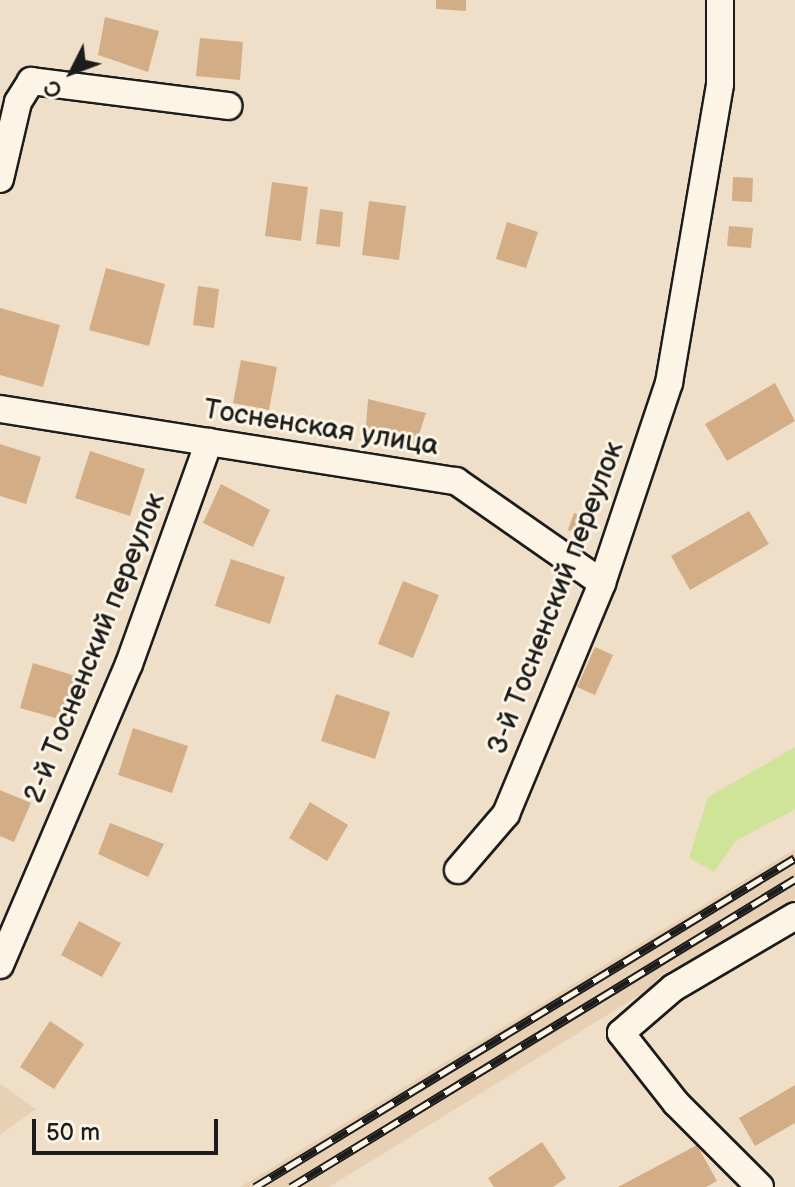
<!DOCTYPE html>
<meta charset="utf-8">
<style>
body{margin:0}
#map{position:relative;width:795px;height:1187px;overflow:hidden;background:#f0dfc8;font-family:"Balsamiq Sans",sans-serif}
div>[style]{position:absolute}
[style*='--x']{left:calc(var(--x)*1px);top:calc(var(--y)*1px);width:calc(var(--w)*1px);rotate:calc(var(--a)*1deg)}
.built>*{inset:0;background:#e7d0b4}
.green>*{inset:0;background:#cfe499}
.building>*{inset:0;background:#d3ad85}
.roads{filter:drop-shadow(2px 0 #1c1c1c) drop-shadow(-2px 0 #1c1c1c) drop-shadow(0 2px #1c1c1c) drop-shadow(0 -2px #1c1c1c)}
.minor>*{height:26px;margin:-13px;padding:0 13px;transform-origin:13px;border-radius:13px;background:#fcf5e5}
.rail>*{height:9px;margin-top:-4.5px;transform-origin:0;background:repeating-linear-gradient(90deg,#fcf5e5 0 18px,#1c1c1c 0 36px);box-sizing:border-box;border-block:2px solid #1c1c1c}
span{translate:-50% -50%;white-space:nowrap;text-align:center;line-height:1.15;-webkit-text-stroke:6px #fcf5e5;paint-order:stroke}
.street-label{font-size:28px;color:#1c1c1c}
.north{position:absolute;left:32px;top:32px;width:80px;height:80px;-webkit-text-stroke:6px #fcf5e5;paint-order:stroke;rotate:228deg;font-size:22px;font-weight:700;line-height:32px;text-align:center;color:#1c1c1c}
.north::after{content:'';display:block;margin:auto;width:28px;height:36px;background:#1c1c1c;clip-path:polygon(50% 0,100% 100%,50% 72%,0 100%)}
.scale{position:absolute;left:32px;top:1119px;width:186px;height:36px;box-sizing:border-box;border:4px solid #1c1c1c;border-top:0;padding-left:10px;font-size:24px;line-height:28px;white-space:nowrap;color:#1c1c1c;-webkit-text-stroke:6px #fcf5e5;paint-order:stroke}
</style>
<div id="map">
<div class="built">
<i style="clip-path:polygon(795px 849px,795px 899px,329px 1187px,240px 1187px)"></i>
<i style="clip-path:polygon(0 1084px,36px 1109px,0 1135px)"></i>
</div>
<div class="green">
<i style="clip-path:polygon(795px 747px,795px 809px,736px 841px,714px 872px,689px 858px,708px 797px)"></i>
</div>
<div class="building">
<i style="clip-path:polygon(436px 0,466px 0,466px 11px,436px 9px)"></i>
<i style="clip-path:polygon(105px 17px,159px 31px,148px 72px,98px 55px)"></i>
<i style="clip-path:polygon(200px 38px,243px 42px,240px 80px,196px 76px)"></i>
<i style="clip-path:polygon(733px 177px,753px 178px,752px 202px,732px 201px)"></i>
<i style="clip-path:polygon(272px 182px,308px 187px,301px 241px,265px 236px)"></i>
<i style="clip-path:polygon(369px 201px,406px 206px,399px 260px,362px 255px)"></i>
<i style="clip-path:polygon(320px 209px,343px 212px,340px 247px,316px 244px)"></i>
<i style="clip-path:polygon(507px 222px,538px 232px,526px 268px,496px 259px)"></i>
<i style="clip-path:polygon(729px 226px,753px 228px,751px 248px,727px 246px)"></i>
<i style="clip-path:polygon(106px 268px,165px 284px,149px 346px,89px 330px)"></i>
<i style="clip-path:polygon(198px 286px,219px 289px,214px 328px,193px 325px)"></i>
<i style="clip-path:polygon(0 308px,60px 325px,43px 387px,0 375px)"></i>
<i style="clip-path:polygon(241px 360px,277px 367px,269px 410px,233px 403px)"></i>
<i style="clip-path:polygon(775px 383px,795px 421px,727px 461px,705px 424px)"></i>
<i style="clip-path:polygon(368px 399px,426px 413px,414px 450px,365px 439px)"></i>
<i style="clip-path:polygon(0 444px,41px 457px,26px 504px,0 496px)"></i>
<i style="clip-path:polygon(90px 451px,145px 469px,130px 516px,75px 498px)"></i>
<i style="clip-path:polygon(221px 484px,270px 510px,253px 547px,203px 523px)"></i>
<i style="clip-path:polygon(749px 511px,769px 544px,690px 590px,671px 556px)"></i>
<i style="clip-path:polygon(574px 513px,590px 518px,585px 536px,568px 530px)"></i>
<i style="clip-path:polygon(231px 559px,285px 577px,270px 624px,215px 606px)"></i>
<i style="clip-path:polygon(403px 581px,439px 595px,413px 658px,378px 644px)"></i>
<i style="clip-path:polygon(595px 647px,613px 655px,595px 695px,577px 687px)"></i>
<i style="clip-path:polygon(33px 663px,79px 677px,66px 721px,20px 708px)"></i>
<i style="clip-path:polygon(336px 694px,390px 712px,375px 759px,321px 741px)"></i>
<i style="clip-path:polygon(133px 728px,188px 746px,172px 793px,118px 775px)"></i>
<i style="clip-path:polygon(0 790px,31px 803px,14px 842px,0 836px)"></i>
<i style="clip-path:polygon(310px 802px,348px 825px,327px 861px,289px 838px)"></i>
<i style="clip-path:polygon(110px 823px,164px 844px,148px 877px,98px 854px)"></i>
<i style="clip-path:polygon(79px 921px,121px 943px,102px 977px,61px 955px)"></i>
<i style="clip-path:polygon(50px 1021px,84px 1044px,54px 1089px,20px 1067px)"></i>
<i style="clip-path:polygon(795px 1085px,795px 1123px,755px 1146px,739px 1118px)"></i>
<i style="clip-path:polygon(542px 1142px,566px 1178px,553px 1187px,494px 1187px,488px 1178px)"></i>
<i style="clip-path:polygon(697px 1145px,717px 1181px,706px 1187px,618px 1187px)"></i>
</div>
<div class="roads">
<div class="minor">
<i style="--x:0;--y:179;--w:79;--a:-76.8"></i>
<i style="--x:18;--y:102;--w:25;--a:-58"></i>
<i style="--x:31;--y:81;--w:199;--a:7.2"></i>
<i style="--x:0;--y:409;--w:462;--a:9"></i>
<i style="--x:456;--y:481;--w:178;--a:34.9"></i>
<i style="--x:458;--y:870;--w:74;--a:-49.4"></i>
<i style="--x:506;--y:814;--w:250;--a:-67.4"></i>
<i style="--x:602;--y:583;--w:211;--a:-71.5"></i>
<i style="--x:669;--y:383;--w:303;--a:-80.3"></i>
<i style="--x:720;--y:84;--w:84;--a:-90"></i>
<i style="--x:0;--y:965;--w:327;--a:-66.8"></i>
<i style="--x:129;--y:664;--w:236;--a:-70.2"></i>
<i style="--x:760;--y:1187;--w:119;--a:-135"></i>
<i style="--x:676;--y:1103;--w:89;--a:-128.2"></i>
<i style="--x:621;--y:1033;--w:69;--a:-40.9"></i>
<i style="--x:673;--y:988;--w:142;--a:-30.5"></i>
</div>
</div>
<div class="rail">
<i style="--x:255;--y:1187;--w:632;--a:-31.35"></i>
<i style="--x:291;--y:1187;--w:591;--a:-31.43"></i>
</div>
<div class="street-label">
<span style="left:321px;top:428px;rotate:9deg">Тосненская улица</span>
<span style="left:556px;top:598px;rotate:-69deg">3-й Тосненский переулок</span>
<span style="left:95px;top:648px;rotate:-68deg">2-й Тосненский переулок</span>
</div>
<div class="north">С</div>
<div class="scale">50 m</div>
</div>
